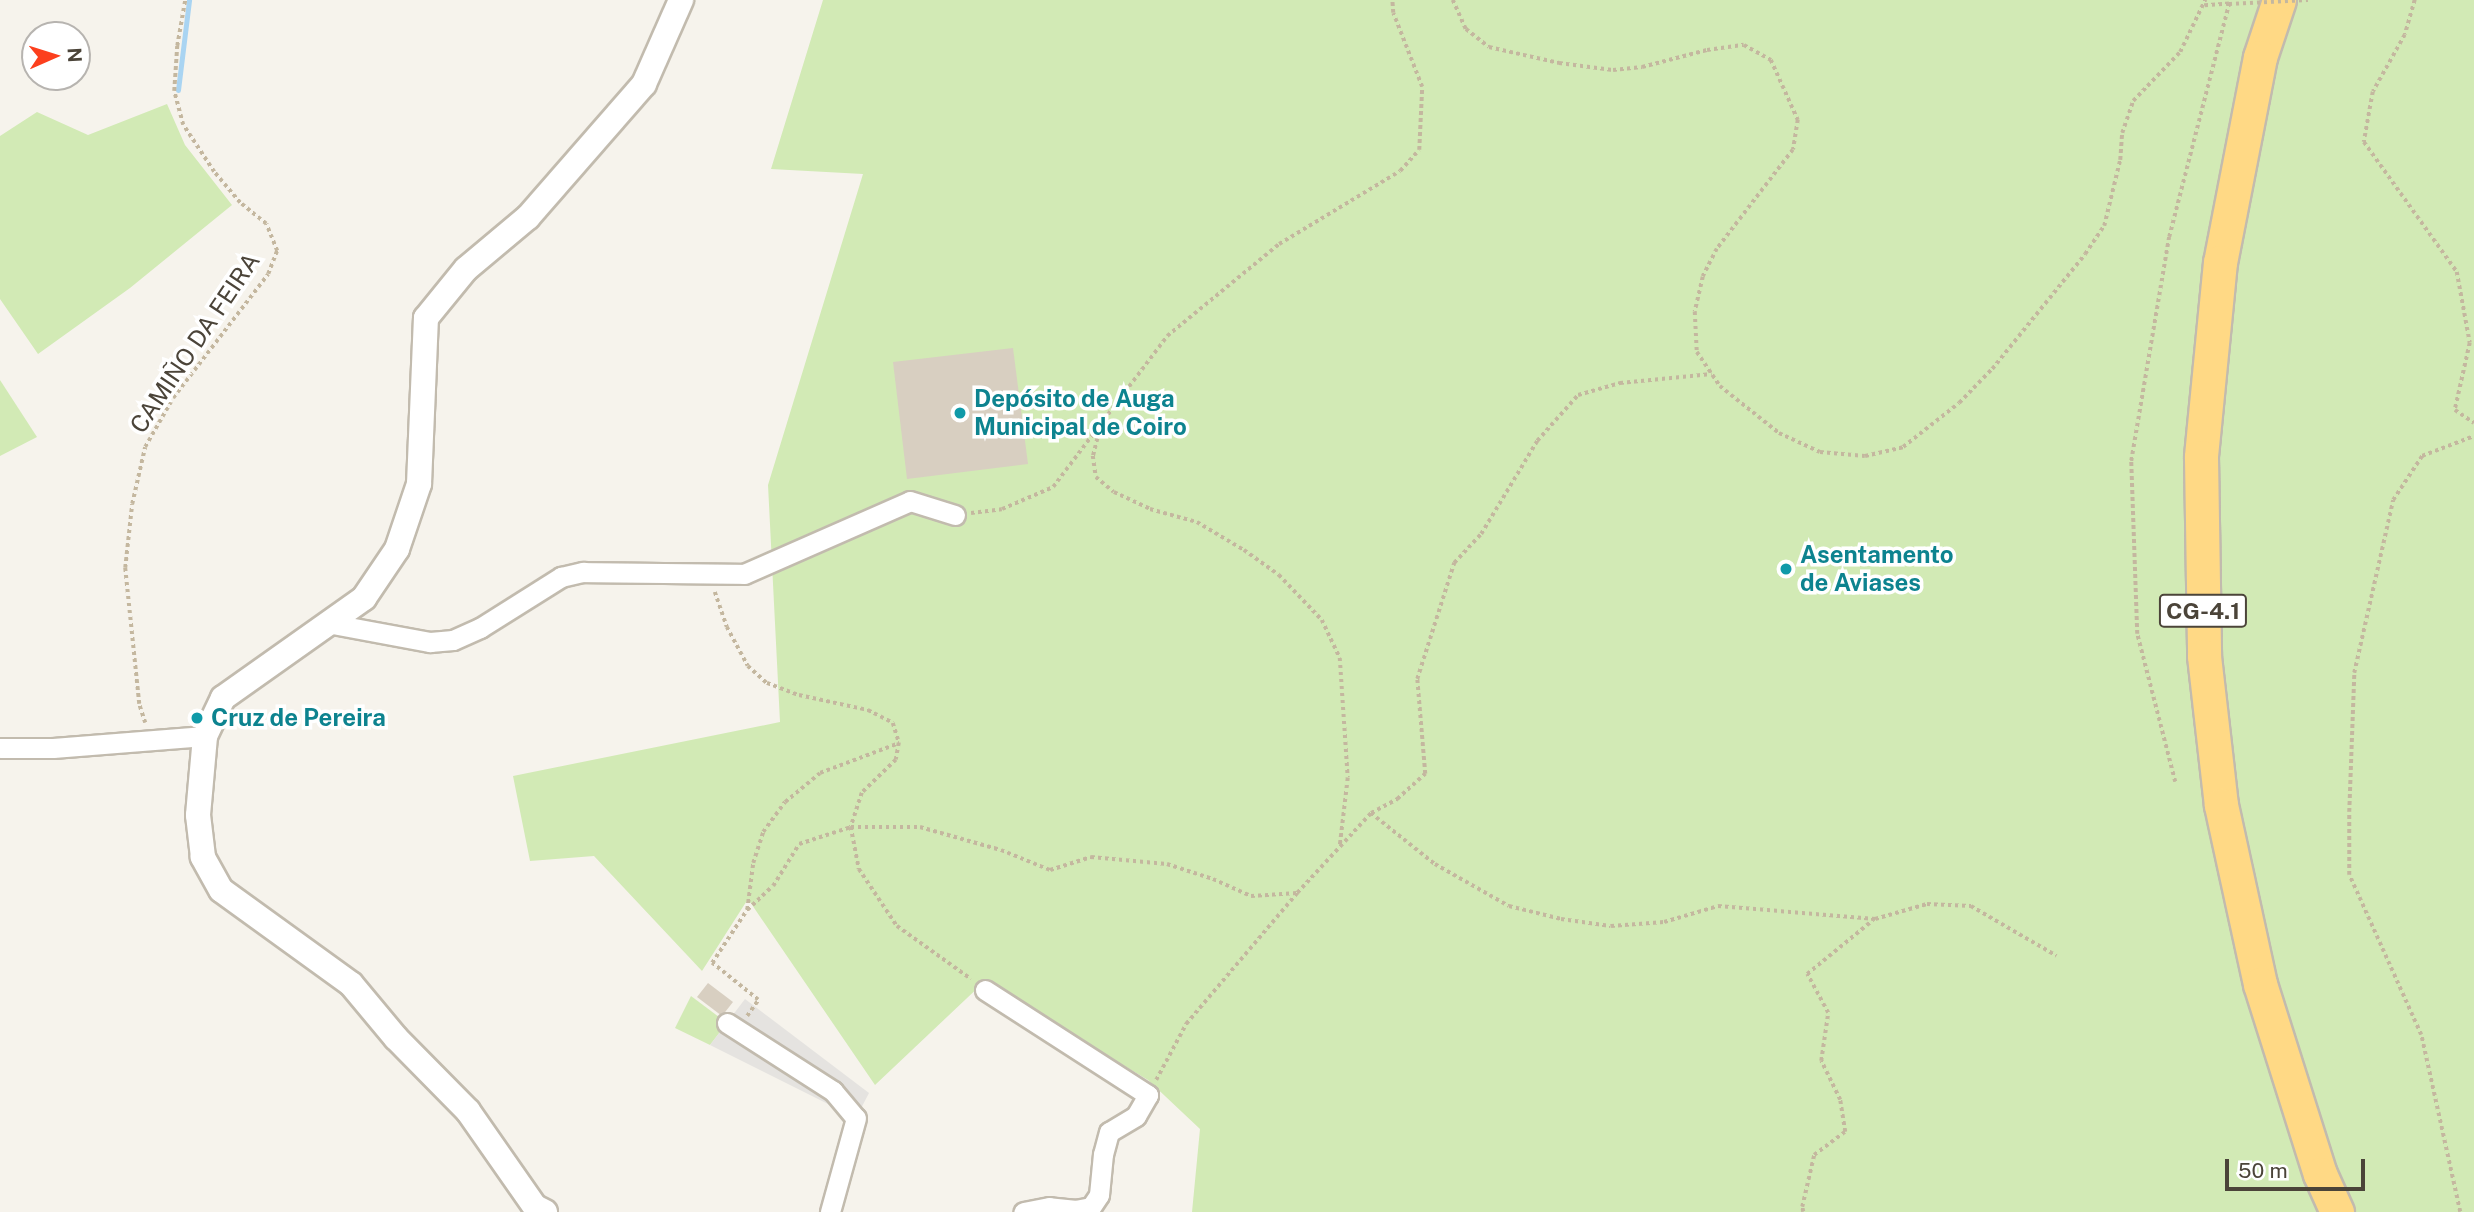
<!DOCTYPE html>
<meta charset="utf-8">
<style>
body{margin:0}
#map{position:relative;width:2474px;height:1212px;overflow:hidden;background:#f6f3ec;font-family:"Public Sans",sans-serif}
div>[style]{position:absolute}
[style*='--x']{left:calc(var(--x)*1px);top:calc(var(--y)*1px);width:calc(var(--w)*1px);rotate:calc(var(--a)*1deg)}
.green>*{inset:0;background:#d2eab5}
.parking>*{inset:0;background:#e5e3e0}
.stream>*{height:5px;margin:-2.5px;padding:0 2.5px;transform-origin:2.5px;border-radius:2.5px;background:#a9d4f2}
.building>*{inset:0;background:#d8cfc1}
.path>*{height:3.5px;margin-top:-1.75px;transform-origin:0;background:repeating-linear-gradient(90deg,#c4b79f 0 3.5px,transparent 0 7px)}
.roads{filter:drop-shadow(2px 0 #c2bbae) drop-shadow(-2px 0 #c2bbae) drop-shadow(0 2px #c2bbae) drop-shadow(0 -2px #c2bbae)}
.minor>*{height:19px;margin:-9.5px;padding:0 9.5px;transform-origin:9.5px;border-radius:9.5px;background:#fff}
.tertiary>*{height:24px;margin:-12px;padding:0 12px;transform-origin:12px;border-radius:12px;background:#fff}
.trunk>*{height:33px;margin:-16.5px;padding:0 16.5px;transform-origin:16.5px;border-radius:16.5px;background:#ffd985}
.path-bridge>*{height:3.5px;margin-top:-1.75px;transform-origin:0;background:repeating-linear-gradient(90deg,#c4b79f 0 3.5px,transparent 0 7px)}
.dots>*{width:19px;height:19px;translate:-50% -50%;box-sizing:border-box;border:4px solid #fff;border-radius:50%}
span{translate:-50% -50%;white-space:nowrap;text-align:center;line-height:1.15;-webkit-text-stroke:7px #fff;paint-order:stroke}
.shield-label span{padding:2px 5px;background:#fff;border:2px solid;border-radius:5px;-webkit-text-stroke-width:0}
.shield-label{font-size:23px;color:#4b4439;font-weight:700}
.street-label{font-size:24px;color:#4b4439}
.culture-label{font-size:24px;color:#0d838f;font-weight:700}
.left{translate:0 -50%;text-align:left}
.north{position:absolute;left:21px;top:21px;width:70px;height:70px;box-sizing:border-box;background:#fff;border:2px solid #b7b4b0;border-radius:50%;rotate:87deg;font-size:19px;font-weight:700;line-height:28px;text-align:center;color:#4b4439}
.north::after{content:'';display:block;margin:auto;width:24px;height:32px;background:#fc3f1d;clip-path:polygon(50% 0,100% 100%,50% 72%,0 100%)}
.scale{position:absolute;left:2225px;top:1159px;width:140px;height:32px;box-sizing:border-box;border:4px solid #4b4439;border-top:0;padding-left:9px;font-size:21px;line-height:24px;white-space:nowrap;color:#4b4439;-webkit-text-stroke:5px #fff;paint-order:stroke}
</style>
<div id="map">
<div class="green">
<i style="clip-path:polygon(823px 0,2474px 0,2474px 1212px,1192px 1212px,1200px 1129px,1148px 1080px,984px 982px,875px 1085px,748px 899px,702px 971px,594px 856px,530px 861px,513px 776px,780px 722px,768px 485px,863px 174px,771px 169px)"></i>
<i style="clip-path:polygon(167px 104px,185px 145px,232px 205px,130px 288px,38px 354px,0 299px,0 136px,37px 112px,88px 135px)"></i>
<i style="clip-path:polygon(0 380px,37px 437px,0 456px)"></i>
<i style="clip-path:polygon(691px 996px,727px 1023px,710px 1045px,675px 1028px)"></i>
</div>
<div class="parking">
<i style="clip-path:polygon(745px 999px,869px 1093px,856px 1118px,710px 1045px)"></i>
</div>
<div class="stream">
<i style="--x:178;--y:90;--w:91;--a:-83"></i>
</div>
<div class="building">
<i style="clip-path:polygon(1013px 348px,1028px 464px,907px 479px,893px 362px)"></i>
<i style="clip-path:polygon(708px 983px,733px 1002px,722px 1016px,697px 997px)"></i>
</div>
<div class="path">
<i style="--x:1453;--y:0;--w:32;--a:66"></i>
<i style="--x:1466;--y:29;--w:29;--a:38"></i>
<i style="--x:1489;--y:47;--w:72;--a:12.9"></i>
<i style="--x:1559;--y:63;--w:54;--a:7.4"></i>
<i style="--x:1613;--y:70;--w:29;--a:-6"></i>
<i style="--x:1642;--y:67;--w:67;--a:-14.7"></i>
<i style="--x:1707;--y:50;--w:37;--a:-8"></i>
<i style="--x:1744;--y:45;--w:31;--a:29"></i>
<i style="--x:1771;--y:60;--w:66;--a:65.8"></i>
<i style="--x:1798;--y:120;--w:30;--a:99"></i>
<i style="--x:1793;--y:150;--w:125;--a:127.5"></i>
<i style="--x:1717;--y:249;--w:31;--a:117"></i>
<i style="--x:1703;--y:277;--w:36;--a:103"></i>
<i style="--x:1695;--y:312;--w:40;--a:87.1"></i>
<i style="--x:1697;--y:352;--w:41;--a:55.9"></i>
<i style="--x:1720;--y:386;--w:75;--a:38.5"></i>
<i style="--x:1779;--y:433;--w:45;--a:24.9"></i>
<i style="--x:1820;--y:452;--w:45;--a:5.1"></i>
<i style="--x:1865;--y:456;--w:39;--a:-13"></i>
<i style="--x:1903;--y:447;--w:71;--a:-38.2"></i>
<i style="--x:1959;--y:403;--w:47;--a:-45.9"></i>
<i style="--x:1992;--y:369;--w:148;--a:-51"></i>
<i style="--x:2085;--y:254;--w:34;--a:-56"></i>
<i style="--x:2104;--y:226;--w:68;--a:-76.4"></i>
<i style="--x:2120;--y:160;--w:27;--a:-86"></i>
<i style="--x:2122;--y:133;--w:34;--a:-71"></i>
<i style="--x:2133;--y:101;--w:68;--a:-46.2"></i>
<i style="--x:2180;--y:52;--w:58;--a:-64.3"></i>
<i style="--x:2415;--y:0;--w:36;--a:106"></i>
<i style="--x:2405;--y:35;--w:65;--a:119.3"></i>
<i style="--x:2373;--y:92;--w:51;--a:100.2"></i>
<i style="--x:2364;--y:142;--w:160;--a:54.4"></i>
<i style="--x:2457;--y:272;--w:72;--a:79.6"></i>
<i style="--x:2470;--y:343;--w:69;--a:102.6"></i>
<i style="--x:2455;--y:410;--w:23;--a:34"></i>
<i style="--x:1101;--y:425;--w:32;--a:104"></i>
<i style="--x:1093;--y:456;--w:21;--a:82"></i>
<i style="--x:1096;--y:477;--w:23;--a:40"></i>
<i style="--x:1114;--y:492;--w:40;--a:25"></i>
<i style="--x:1150;--y:509;--w:49;--a:15.5"></i>
<i style="--x:1197;--y:522;--w:55;--a:30.8"></i>
<i style="--x:1244;--y:550;--w:43;--a:35.5"></i>
<i style="--x:1279;--y:575;--w:62;--a:46.3"></i>
<i style="--x:1322;--y:620;--w:42;--a:64.7"></i>
<i style="--x:1340;--y:658;--w:120;--a:86.2"></i>
<i style="--x:1348;--y:778;--w:68;--a:96.7"></i>
<i style="--x:971;--y:513;--w:31;--a:-7"></i>
<i style="--x:1002;--y:509;--w:56;--a:-23.3"></i>
<i style="--x:1053;--y:487;--w:189;--a:-52.9"></i>
<i style="--x:1167;--y:336;--w:145;--a:-39.4"></i>
<i style="--x:1279;--y:244;--w:141;--a:-31.1"></i>
<i style="--x:1400;--y:171;--w:28;--a:-48"></i>
<i style="--x:1419;--y:150;--w:63;--a:-87.3"></i>
<i style="--x:1422;--y:87;--w:79;--a:-111.4"></i>
<i style="--x:1393;--y:13;--w:13;--a:-94"></i>
<i style="--x:715;--y:592;--w:37;--a:71"></i>
<i style="--x:727;--y:627;--w:44;--a:61.7"></i>
<i style="--x:748;--y:666;--w:25;--a:42"></i>
<i style="--x:767;--y:683;--w:34;--a:21"></i>
<i style="--x:799;--y:695;--w:71;--a:12.3"></i>
<i style="--x:868;--y:710;--w:28;--a:27"></i>
<i style="--x:893;--y:723;--w:21;--a:73"></i>
<i style="--x:899;--y:743;--w:17;--a:100"></i>
<i style="--x:896;--y:760;--w:47;--a:135.9"></i>
<i style="--x:862;--y:793;--w:36;--a:108"></i>
<i style="--x:851;--y:827;--w:43;--a:79.2"></i>
<i style="--x:859;--y:869;--w:69;--a:56.3"></i>
<i style="--x:897;--y:926;--w:91;--a:35.6"></i>
<i style="--x:145;--y:723;--w:20;--a:-108"></i>
<i style="--x:139;--y:704;--w:137;--a:-95.9"></i>
<i style="--x:125;--y:568;--w:64;--a:-83.8"></i>
<i style="--x:132;--y:504;--w:58;--a:-77.2"></i>
<i style="--x:145;--y:447;--w:56;--a:-60.3"></i>
<i style="--x:173;--y:398;--w:156;--a:-52.5"></i>
<i style="--x:268;--y:274;--w:25;--a:-69"></i>
<i style="--x:277;--y:251;--w:29;--a:-112"></i>
<i style="--x:266;--y:224;--w:33;--a:-141"></i>
<i style="--x:240;--y:203;--w:40;--a:-130"></i>
<i style="--x:214;--y:172;--w:56;--a:-123.4"></i>
<i style="--x:183;--y:125;--w:35;--a:-105"></i>
<i style="--x:174;--y:91;--w:45;--a:-86.2"></i>
<i style="--x:177;--y:46;--w:47;--a:-80.1"></i>
<i style="--x:2175;--y:782;--w:153;--a:-104.4"></i>
<i style="--x:2137;--y:634;--w:173;--a:-92"></i>
<i style="--x:2131;--y:461;--w:227;--a:-80.4"></i>
<i style="--x:2169;--y:237;--w:241;--a:-75.6"></i>
<i style="--x:2229;--y:4;--w:28;--a:176"></i>
<i style="--x:1371;--y:813;--w:82;--a:38.6"></i>
<i style="--x:1435;--y:864;--w:85;--a:29.6"></i>
<i style="--x:1509;--y:906;--w:54;--a:14"></i>
<i style="--x:1561;--y:919;--w:50;--a:8"></i>
<i style="--x:1611;--y:926;--w:53;--a:-4.3"></i>
<i style="--x:1664;--y:922;--w:56;--a:-16.5"></i>
<i style="--x:1718;--y:906;--w:158;--a:4.7"></i>
<i style="--x:1875;--y:919;--w:54;--a:-16.1"></i>
<i style="--x:1927;--y:904;--w:44;--a:2.6"></i>
<i style="--x:1971;--y:906;--w:99;--a:30.2"></i>
<i style="--x:747;--y:910;--w:35;--a:-43"></i>
<i style="--x:773;--y:886;--w:49;--a:-58.2"></i>
<i style="--x:799;--y:844;--w:55;--a:-18.1"></i>
<i style="--x:851;--y:827;--w:69;--a:0"></i>
<i style="--x:920;--y:827;--w:84;--a:15.9"></i>
<i style="--x:1001;--y:850;--w:53;--a:22.2"></i>
<i style="--x:1050;--y:870;--w:43;--a:-17.6"></i>
<i style="--x:1091;--y:857;--w:76;--a:5.3"></i>
<i style="--x:1167;--y:864;--w:48;--a:18.1"></i>
<i style="--x:1213;--y:879;--w:42;--a:24.1"></i>
<i style="--x:1251;--y:896;--w:46;--a:-3.7"></i>
<i style="--x:747;--y:1016;--w:19;--a:-55"></i>
<i style="--x:758;--y:1000;--w:59;--a:-141.2"></i>
<i style="--x:712;--y:963;--w:64;--a:-56.6"></i>
<i style="--x:747;--y:910;--w:47;--a:-82.7"></i>
<i style="--x:753;--y:863;--w:33;--a:-72"></i>
<i style="--x:763;--y:832;--w:37;--a:-54"></i>
<i style="--x:785;--y:802;--w:45;--a:-39.6"></i>
<i style="--x:820;--y:773;--w:85;--a:-20.8"></i>
<i style="--x:1156;--y:1080;--w:64;--a:-61.8"></i>
<i style="--x:1186;--y:1024;--w:172;--a:-49.7"></i>
<i style="--x:1297;--y:893;--w:109;--a:-47.2"></i>
<i style="--x:1371;--y:813;--w:30;--a:-28"></i>
<i style="--x:1397;--y:799;--w:38;--a:-42"></i>
<i style="--x:1425;--y:774;--w:95;--a:-94.8"></i>
<i style="--x:1417;--y:679;--w:122;--a:-72.3"></i>
<i style="--x:1454;--y:563;--w:40;--a:-47"></i>
<i style="--x:1481;--y:534;--w:109;--a:-58.9"></i>
<i style="--x:1537;--y:441;--w:62;--a:-48.3"></i>
<i style="--x:1578;--y:395;--w:44;--a:-15.9"></i>
<i style="--x:1620;--y:383;--w:92;--a:-5.6"></i>
<i style="--x:1803;--y:1212;--w:5;--a:-101"></i>
<i style="--x:1802;--y:1207;--w:53;--a:-77"></i>
<i style="--x:1814;--y:1155;--w:39;--a:-37"></i>
<i style="--x:1845;--y:1132;--w:32;--a:-99"></i>
<i style="--x:1840;--y:1100;--w:43;--a:-116"></i>
<i style="--x:1821;--y:1061;--w:49;--a:-81.7"></i>
<i style="--x:1828;--y:1013;--w:44;--a:-118.3"></i>
<i style="--x:1807;--y:974;--w:85;--a:-39.3"></i>
<i style="--x:2460;--y:1212;--w:181;--a:-102.4"></i>
<i style="--x:2421;--y:1035;--w:175;--a:-114.2"></i>
<i style="--x:2349;--y:875;--w:63;--a:-90"></i>
<i style="--x:2349;--y:812;--w:139;--a:-87.9"></i>
<i style="--x:2354;--y:673;--w:177;--a:-77.3"></i>
<i style="--x:2393;--y:500;--w:53;--a:-56.6"></i>
<i style="--x:2422;--y:456;--w:56;--a:-21"></i>
</div>
<div class="roads">
<div class="minor">
<i style="--x:327;--y:623;--w:105;--a:10.5"></i>
<i style="--x:430;--y:642;--w:23;--a:-5"></i>
<i style="--x:453;--y:640;--w:30;--a:-24"></i>
<i style="--x:480;--y:628;--w:96;--a:-32.2"></i>
<i style="--x:561;--y:577;--w:23;--a:-13"></i>
<i style="--x:583;--y:572;--w:161;--a:0.7"></i>
<i style="--x:744;--y:574;--w:181;--a:-23.7"></i>
<i style="--x:910;--y:501;--w:47;--a:17.3"></i>
<i style="--x:0;--y:748;--w:53;--a:0"></i>
<i style="--x:53;--y:748;--w:152;--a:-4.5"></i>
<i style="--x:985;--y:990;--w:194;--a:32.8"></i>
<i style="--x:1148;--y:1095;--w:24;--a:120"></i>
<i style="--x:1136;--y:1116;--w:31;--a:149"></i>
<i style="--x:1109;--y:1132;--w:23;--a:105"></i>
<i style="--x:1103;--y:1154;--w:41;--a:95.6"></i>
<i style="--x:1099;--y:1195;--w:14;--a:124"></i>
<i style="--x:1091;--y:1207;--w:15;--a:169"></i>
<i style="--x:1076;--y:1210;--w:27;--a:-174"></i>
<i style="--x:1049;--y:1207;--w:26;--a:169"></i>
<i style="--x:727;--y:1023;--w:126;--a:32.7"></i>
<i style="--x:833;--y:1091;--w:35;--a:50"></i>
<i style="--x:856;--y:1118;--w:98;--a:105.5"></i>
</div>
<div class="tertiary">
<i style="--x:545;--y:1212;--w:11;--a:-153"></i>
<i style="--x:535;--y:1207;--w:117;--a:-124.9"></i>
<i style="--x:468;--y:1111;--w:103;--a:-134.6"></i>
<i style="--x:396;--y:1038;--w:70;--a:-129.8"></i>
<i style="--x:351;--y:984;--w:160;--a:-144.1"></i>
<i style="--x:221;--y:890;--w:38;--a:-119"></i>
<i style="--x:203;--y:857;--w:42;--a:-96.8"></i>
<i style="--x:198;--y:815;--w:79;--a:-84.9"></i>
<i style="--x:205;--y:736;--w:42;--a:-64.7"></i>
<i style="--x:223;--y:698;--w:173;--a:-35.3"></i>
<i style="--x:364;--y:598;--w:59;--a:-56"></i>
<i style="--x:397;--y:549;--w:69;--a:-71.3"></i>
<i style="--x:419;--y:484;--w:166;--a:-87.6"></i>
<i style="--x:426;--y:318;--w:63;--a:-50.8"></i>
<i style="--x:466;--y:269;--w:81;--a:-40"></i>
<i style="--x:528;--y:217;--w:176;--a:-48.9"></i>
<i style="--x:644;--y:84;--w:92;--a:-66.2"></i>
</div>
<div class="trunk">
<i style="--x:2279;--y:0;--w:60;--a:108.4"></i>
<i style="--x:2260;--y:57;--w:209;--a:101"></i>
<i style="--x:2220;--y:262;--w:196;--a:95.6"></i>
<i style="--x:2201;--y:457;--w:199;--a:89.1"></i>
<i style="--x:2204;--y:656;--w:150;--a:83.5"></i>
<i style="--x:2221;--y:805;--w:183;--a:77.7"></i>
<i style="--x:2260;--y:984;--w:199;--a:72.5"></i>
<i style="--x:2320;--y:1174;--w:42;--a:65.9"></i>
</div>
</div>
<div class="path-bridge">
<i style="--x:2229;--y:4;--w:79;--a:-2.9"></i>
</div>
<div class="dots">
<i style="left:960px;top:413px;background:#0f9aa8"></i>
<i style="left:1786px;top:569px;background:#0f9aa8"></i>
<i style="left:197px;top:718px;background:#0f9aa8"></i>
</div>
<div class="shield-label">
<span style="left:2203px;top:611px">CG-4.1</span>
</div>
<div class="street-label">
<span style="left:195px;top:343px;rotate:-56deg">CAMIÑO DA FEIRA</span>
</div>
<div class="culture-label">
<span class="left" style="left:974px;top:413px">Depósito de Auga<br>Municipal de Coiro</span>
<span class="left" style="left:1800px;top:569px">Asentamento<br>de Aviases</span>
<span class="left" style="left:211px;top:718px">Cruz de Pereira</span>
</div>
<div class="north">N</div>
<div class="scale">50 m</div>
</div>
